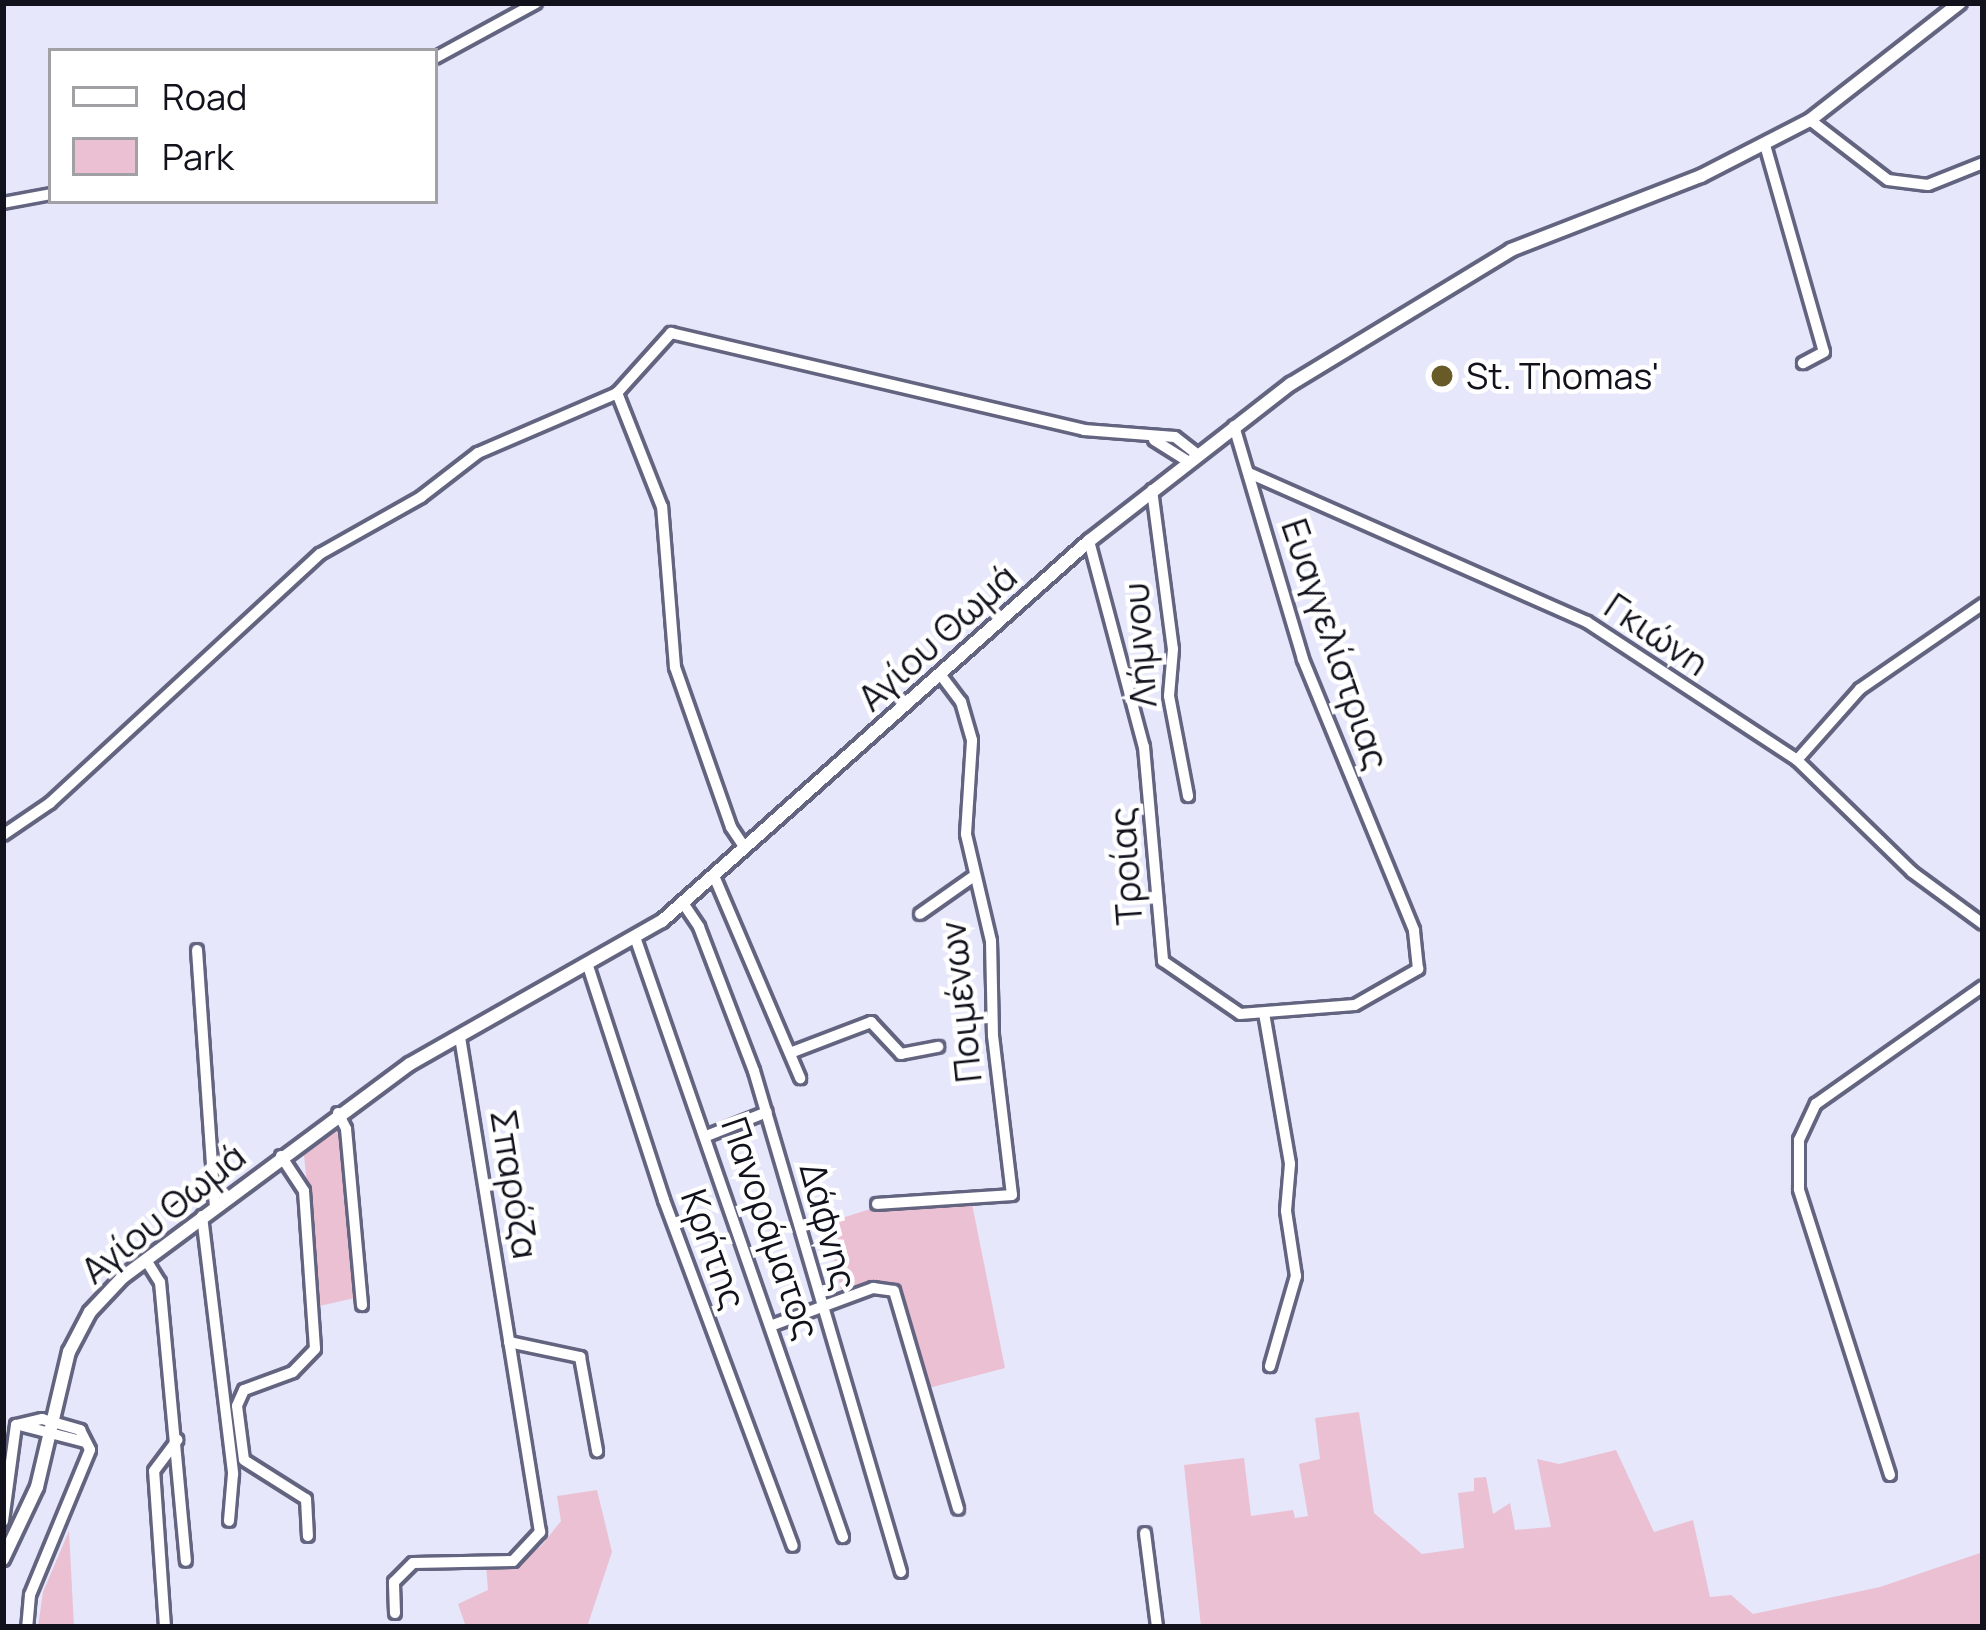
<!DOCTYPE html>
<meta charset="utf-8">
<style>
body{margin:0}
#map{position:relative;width:1986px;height:1630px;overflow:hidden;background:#e6e7fb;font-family:Manrope,sans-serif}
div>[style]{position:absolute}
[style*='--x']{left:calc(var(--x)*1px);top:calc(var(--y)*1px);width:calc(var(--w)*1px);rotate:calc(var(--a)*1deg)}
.green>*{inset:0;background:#ebc0d2}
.roads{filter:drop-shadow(3px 0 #636480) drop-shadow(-3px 0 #636480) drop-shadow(0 3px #636480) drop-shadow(0 -3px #636480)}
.minor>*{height:10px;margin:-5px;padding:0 5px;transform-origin:5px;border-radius:5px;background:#fff}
.major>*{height:12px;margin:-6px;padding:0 6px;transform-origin:6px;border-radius:6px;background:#fff}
.dots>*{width:33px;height:33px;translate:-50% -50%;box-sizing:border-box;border:6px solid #fff;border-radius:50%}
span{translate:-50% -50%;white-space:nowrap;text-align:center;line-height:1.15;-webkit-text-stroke:9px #fff;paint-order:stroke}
.poi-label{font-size:36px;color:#12121d}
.left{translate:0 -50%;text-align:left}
.street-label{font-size:36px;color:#12121d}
.frame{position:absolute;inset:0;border:6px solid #12121d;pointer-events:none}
.legend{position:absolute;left:48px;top:48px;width:390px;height:156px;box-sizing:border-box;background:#fff;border:3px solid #a0a0a5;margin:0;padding:15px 21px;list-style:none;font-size:36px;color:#12121d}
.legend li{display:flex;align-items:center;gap:24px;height:60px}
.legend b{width:60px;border:3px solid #a0a0a5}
</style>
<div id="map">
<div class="green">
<i style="clip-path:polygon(340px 1128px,355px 1298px,319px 1306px,304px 1155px)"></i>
<i style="clip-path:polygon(972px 1204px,1005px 1368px,925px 1389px,902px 1297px,884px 1282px,842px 1295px,826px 1223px,880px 1206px)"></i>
<i style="clip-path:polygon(1359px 1412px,1374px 1513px,1422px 1554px,1464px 1548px,1458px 1493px,1474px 1491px,1474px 1478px,1486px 1477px,1493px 1514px,1510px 1503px,1515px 1530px,1551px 1527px,1537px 1459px,1559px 1464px,1616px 1450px,1654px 1532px,1693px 1520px,1710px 1597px,1731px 1595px,1753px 1614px,1880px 1587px,1983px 1552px,1983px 1627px,1201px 1627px,1184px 1465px,1244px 1458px,1251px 1516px,1293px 1510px,1295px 1518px,1308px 1516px,1299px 1464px,1320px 1459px,1315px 1418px)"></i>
<i style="clip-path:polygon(597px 1490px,612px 1552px,587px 1627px,466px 1627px,458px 1604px,488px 1590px,486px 1564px,515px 1562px,541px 1546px,561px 1521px,557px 1496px)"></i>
<i style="clip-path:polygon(69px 1531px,74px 1627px,38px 1627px,43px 1592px)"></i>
</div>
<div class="roads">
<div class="minor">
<i style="--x:435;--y:58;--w:115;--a:-28.6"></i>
<i style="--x:1810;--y:120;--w:98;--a:37.6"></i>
<i style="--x:1888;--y:180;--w:40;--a:7.1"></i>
<i style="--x:1928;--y:185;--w:59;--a:-21.8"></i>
<i style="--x:1765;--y:145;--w:215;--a:74.1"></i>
<i style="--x:1824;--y:352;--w:24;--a:152"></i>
<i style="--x:3;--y:203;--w:49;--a:-10.6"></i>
<i style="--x:1154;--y:440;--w:39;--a:32"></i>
<i style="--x:1249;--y:473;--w:369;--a:23.8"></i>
<i style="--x:1587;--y:622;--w:251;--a:33.3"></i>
<i style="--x:1797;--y:760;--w:161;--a:44.2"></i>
<i style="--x:1912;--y:872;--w:88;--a:36.2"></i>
<i style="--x:1152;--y:490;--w:160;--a:82.5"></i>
<i style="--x:1173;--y:649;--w:47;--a:94.9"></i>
<i style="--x:1169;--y:696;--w:102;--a:79.2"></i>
<i style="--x:1089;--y:541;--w:213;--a:75.1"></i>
<i style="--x:1144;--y:747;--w:215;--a:84.9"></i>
<i style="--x:1163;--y:961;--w:93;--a:34.5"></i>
<i style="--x:1240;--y:1014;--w:115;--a:-4.5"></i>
<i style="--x:1355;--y:1005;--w:73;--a:-29.7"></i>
<i style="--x:1418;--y:969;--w:39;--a:-96"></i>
<i style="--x:1414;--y:930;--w:293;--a:-112.3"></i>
<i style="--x:1303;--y:659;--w:243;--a:-106.5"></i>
<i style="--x:1797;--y:760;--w:95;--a:-48.4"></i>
<i style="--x:1860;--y:689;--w:150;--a:-34.6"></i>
<i style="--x:3;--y:835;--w:57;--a:-34.2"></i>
<i style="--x:50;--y:803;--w:367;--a:-42.7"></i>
<i style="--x:320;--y:554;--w:116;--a:-29.4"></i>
<i style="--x:421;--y:497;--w:72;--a:-37.7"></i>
<i style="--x:478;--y:453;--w:151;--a:-23.3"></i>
<i style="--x:745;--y:848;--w:25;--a:-124"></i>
<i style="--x:731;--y:827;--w:170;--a:-109.3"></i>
<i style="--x:675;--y:667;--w:161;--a:-94.6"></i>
<i style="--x:662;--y:507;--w:123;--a:-111.5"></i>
<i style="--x:617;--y:393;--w:81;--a:-48"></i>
<i style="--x:671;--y:333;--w:424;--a:13.2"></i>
<i style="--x:1084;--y:430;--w:91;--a:4.4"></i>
<i style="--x:1175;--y:437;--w:28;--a:38"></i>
<i style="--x:714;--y:876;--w:220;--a:66.9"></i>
<i style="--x:683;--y:903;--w:29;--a:56"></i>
<i style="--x:699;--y:927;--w:154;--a:69.1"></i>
<i style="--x:754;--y:1071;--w:522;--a:73.65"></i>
<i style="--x:920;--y:914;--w:66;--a:-35.1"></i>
<i style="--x:636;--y:940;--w:632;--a:70.88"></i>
<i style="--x:197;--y:950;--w:256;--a:86"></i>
<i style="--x:589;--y:969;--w:243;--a:72"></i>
<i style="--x:664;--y:1200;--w:369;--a:69.6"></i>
<i style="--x:1264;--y:1013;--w:153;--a:80.2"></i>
<i style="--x:1290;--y:1164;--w:47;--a:94.9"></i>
<i style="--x:1286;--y:1211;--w:66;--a:81.3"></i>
<i style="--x:1296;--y:1276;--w:94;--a:106.1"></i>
<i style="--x:790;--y:1053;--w:87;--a:-20.9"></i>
<i style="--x:871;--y:1022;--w:44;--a:46.8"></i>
<i style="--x:901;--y:1054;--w:38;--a:-11"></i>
<i style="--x:338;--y:1113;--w:18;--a:63"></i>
<i style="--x:346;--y:1129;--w:177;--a:84.8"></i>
<i style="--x:709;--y:1135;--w:62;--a:-21.6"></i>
<i style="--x:281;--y:1156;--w:42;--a:56.7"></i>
<i style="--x:304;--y:1191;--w:158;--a:86"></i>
<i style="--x:315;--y:1349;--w:32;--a:134"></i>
<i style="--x:293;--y:1372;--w:52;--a:159.8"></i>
<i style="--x:244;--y:1390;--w:17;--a:114"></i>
<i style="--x:237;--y:1406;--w:54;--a:82.6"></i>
<i style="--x:244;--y:1460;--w:73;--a:32.2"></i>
<i style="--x:306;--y:1499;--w:37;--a:87"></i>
<i style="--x:877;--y:1204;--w:135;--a:-3.8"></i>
<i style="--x:1012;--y:1195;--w:160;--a:-96.8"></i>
<i style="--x:993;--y:1036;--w:95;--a:-91.2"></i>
<i style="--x:991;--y:941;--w:110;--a:-103.2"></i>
<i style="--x:966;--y:834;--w:94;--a:-86.3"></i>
<i style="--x:972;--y:740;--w:40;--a:-106"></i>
<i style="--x:961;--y:702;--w:34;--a:-127"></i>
<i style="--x:202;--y:1216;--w:260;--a:83.1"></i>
<i style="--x:233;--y:1474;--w:47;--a:94.9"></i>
<i style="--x:146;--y:1260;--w:26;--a:58"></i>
<i style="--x:160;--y:1282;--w:280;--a:84.7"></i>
<i style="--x:773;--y:1325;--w:107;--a:-20.3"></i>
<i style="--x:873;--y:1288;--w:21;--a:8"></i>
<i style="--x:894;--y:1291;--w:227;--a:73.6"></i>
<i style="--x:509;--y:1342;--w:73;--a:11.9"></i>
<i style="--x:580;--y:1357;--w:96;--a:79.7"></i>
<i style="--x:23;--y:1426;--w:64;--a:14.5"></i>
<i style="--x:1890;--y:1475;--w:300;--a:-107.7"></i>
<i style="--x:1799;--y:1189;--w:49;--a:-90"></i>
<i style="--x:1799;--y:1140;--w:40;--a:-65"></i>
<i style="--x:1816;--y:1104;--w:204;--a:-35.2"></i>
<i style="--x:3;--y:1521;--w:97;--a:-82.3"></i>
<i style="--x:16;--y:1425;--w:27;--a:-13"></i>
<i style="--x:42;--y:1419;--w:40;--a:16"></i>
<i style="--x:80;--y:1430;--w:22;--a:63"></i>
<i style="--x:90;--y:1450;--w:157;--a:112.5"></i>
<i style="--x:30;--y:1595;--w:32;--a:95"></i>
<i style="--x:1145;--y:1533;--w:95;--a:82.7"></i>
<i style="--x:395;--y:1613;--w:31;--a:-92"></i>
<i style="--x:394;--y:1582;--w:27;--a:-45"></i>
<i style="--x:413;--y:1563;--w:100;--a:-1.1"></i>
<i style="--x:513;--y:1561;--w:40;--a:-47"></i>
<i style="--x:540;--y:1532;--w:501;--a:-99.18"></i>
<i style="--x:165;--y:1627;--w:156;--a:-94"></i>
<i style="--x:154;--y:1471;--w:39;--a:-53"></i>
</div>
<div class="major">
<i style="--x:3;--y:1559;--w:80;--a:-64.7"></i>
<i style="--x:37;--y:1487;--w:139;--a:-76.7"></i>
<i style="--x:69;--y:1352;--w:45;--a:-62.3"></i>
<i style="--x:90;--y:1312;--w:48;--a:-46.7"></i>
<i style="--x:123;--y:1277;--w:357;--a:-36.6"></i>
<i style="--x:410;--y:1064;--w:290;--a:-29.6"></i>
<i style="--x:662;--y:921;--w:572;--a:-41.67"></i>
<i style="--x:1089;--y:541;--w:256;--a:-37.9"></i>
<i style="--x:1291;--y:384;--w:258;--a:-31.3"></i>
<i style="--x:1511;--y:250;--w:204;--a:-21.3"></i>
<i style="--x:1701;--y:176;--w:123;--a:-27.2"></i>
<i style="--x:1810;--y:120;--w:190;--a:-38"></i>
</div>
</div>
<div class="dots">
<i style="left:1442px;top:376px;background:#695b28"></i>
</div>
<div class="poi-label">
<span class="left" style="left:1466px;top:376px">St. Thomas'</span>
</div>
<div class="street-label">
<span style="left:1657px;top:634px;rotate:34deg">Γκιώνη</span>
<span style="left:937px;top:637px;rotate:-42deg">Αγίου Θωμά</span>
<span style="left:1336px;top:644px;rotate:71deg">Ευαγγελίστριας</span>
<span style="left:1139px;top:645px;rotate:-94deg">Λήμνου</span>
<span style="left:1125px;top:866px;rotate:-94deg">Τροίας</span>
<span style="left:960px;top:1002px;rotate:-96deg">Ποιμένων</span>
<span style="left:515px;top:1184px;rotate:81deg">Σπαρόζα</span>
<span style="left:163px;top:1213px;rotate:-39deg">Αγίου Θωμά</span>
<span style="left:829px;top:1226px;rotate:75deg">Δάφνης</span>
<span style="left:771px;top:1228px;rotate:71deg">Πανοράματος</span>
<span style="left:714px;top:1249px;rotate:70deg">Κρήτης</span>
</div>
<div class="frame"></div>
<ul class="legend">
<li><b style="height:15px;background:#fff"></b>Road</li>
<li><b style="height:33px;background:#ebc0d2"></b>Park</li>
</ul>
</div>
